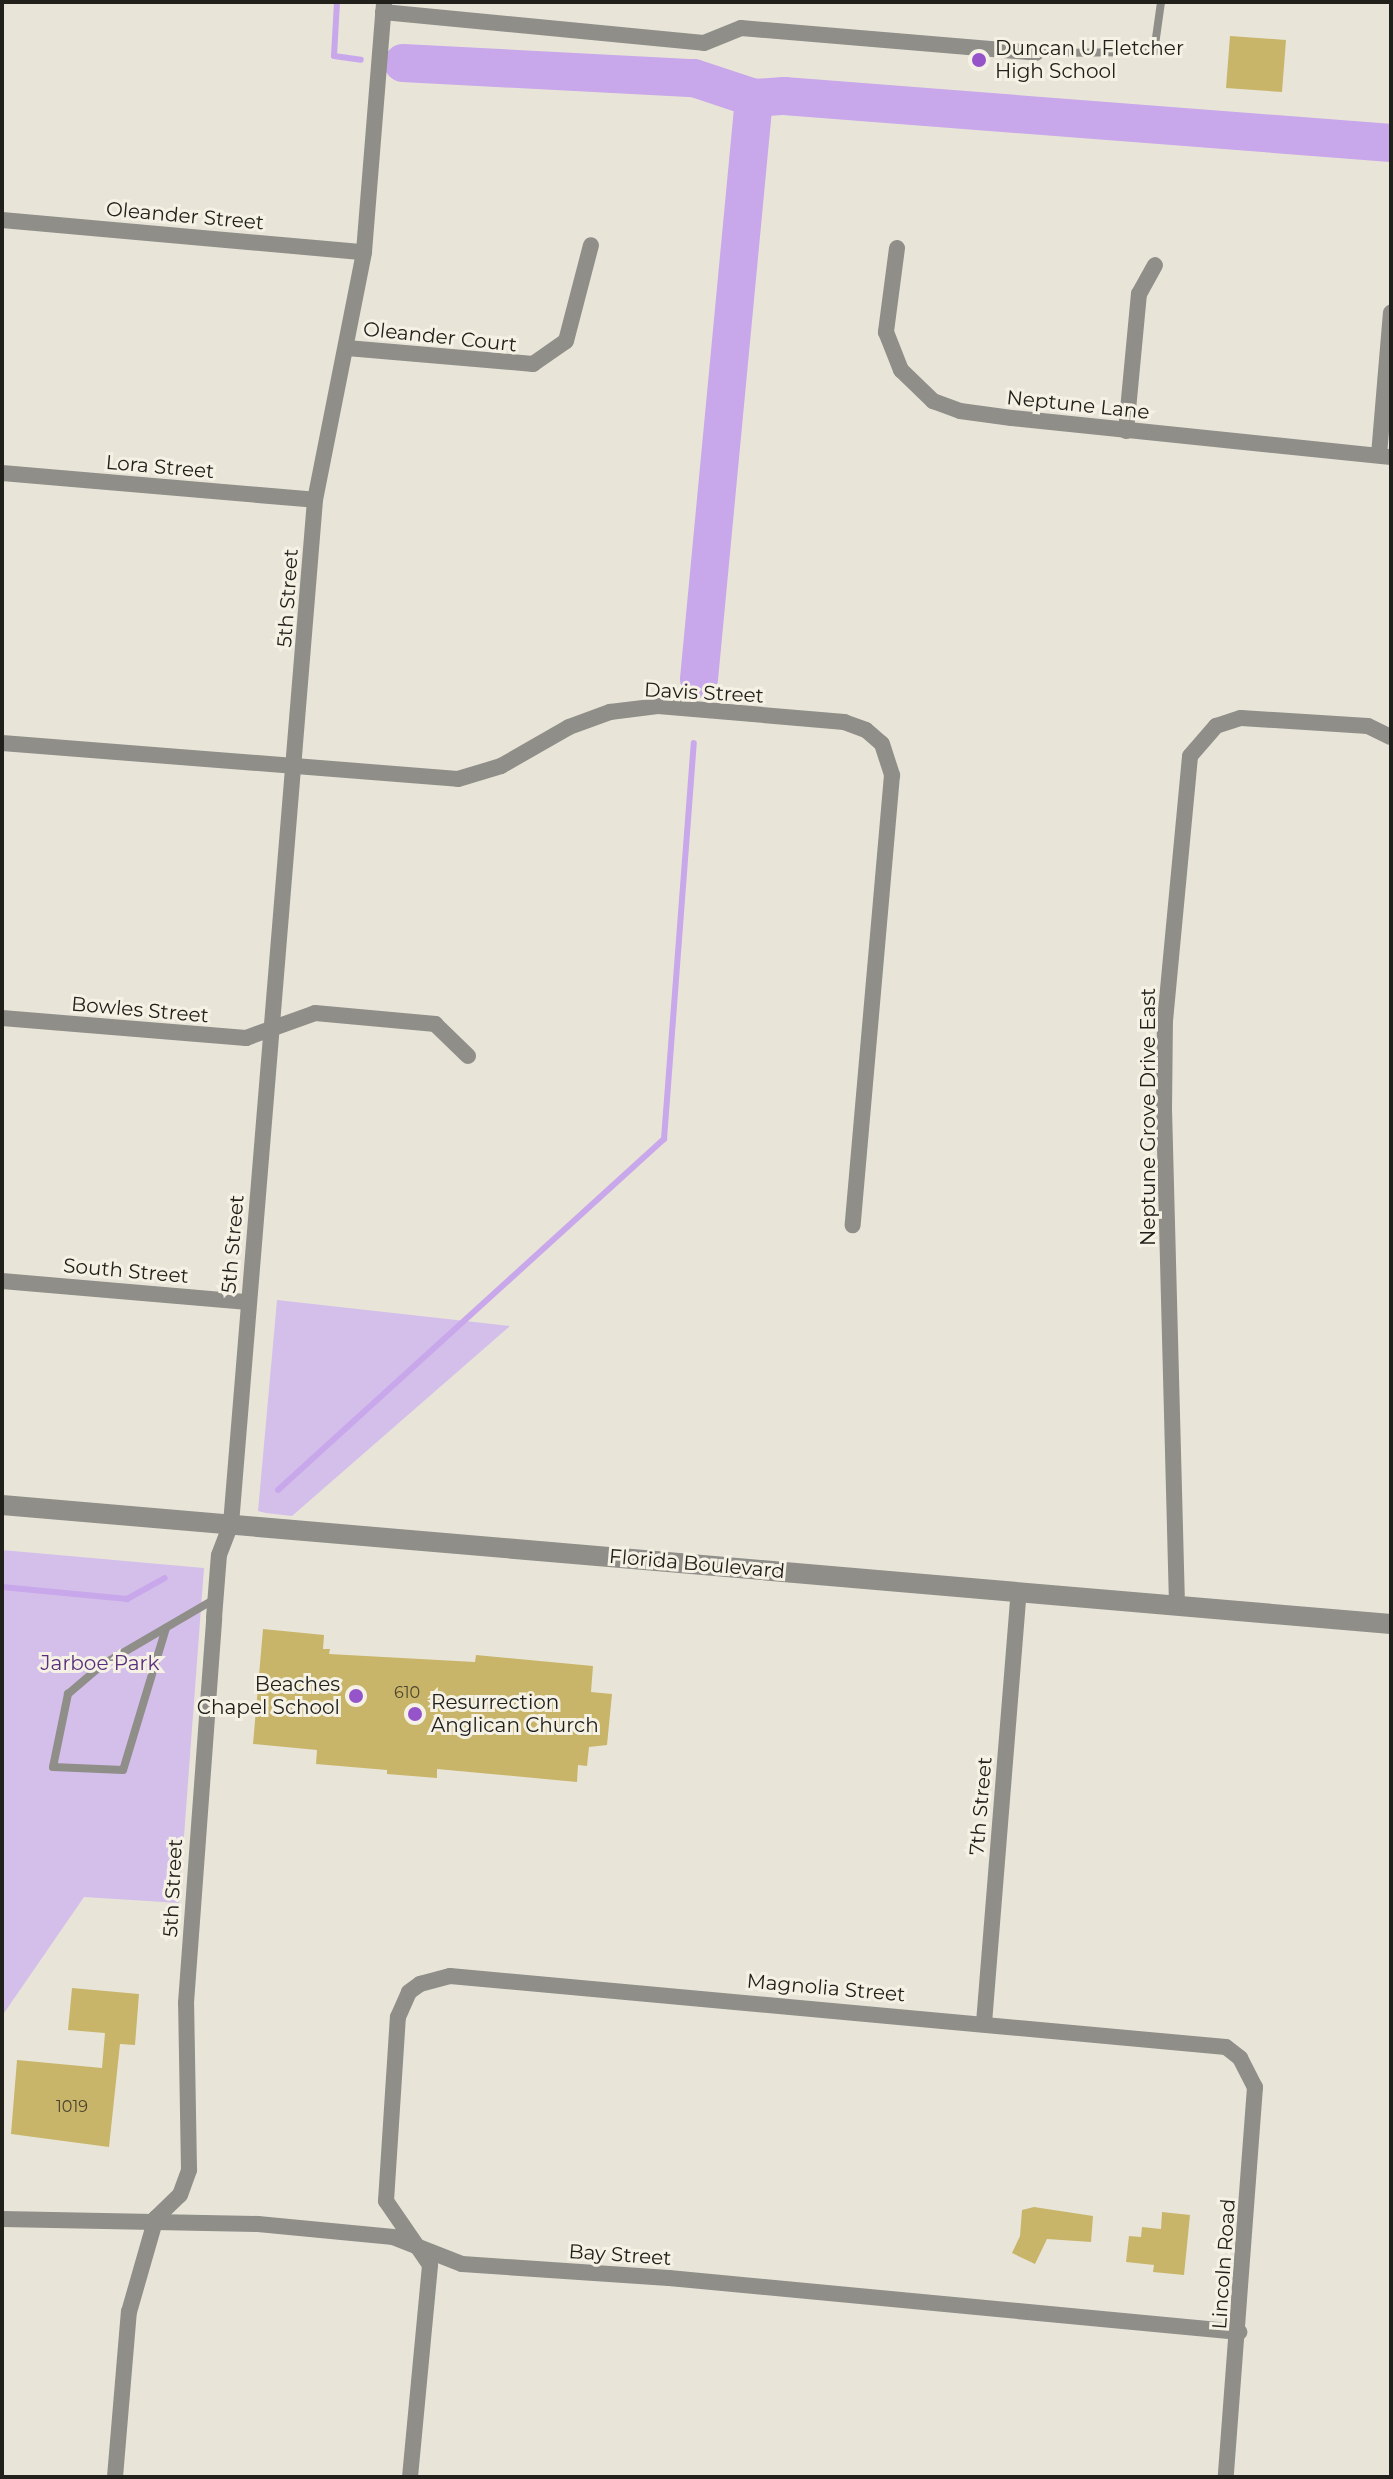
<!DOCTYPE html>
<style>
body{margin:0}
#map{position:relative;width:1393px;height:2479px;overflow:hidden;background:#e8e5d8;font-family:Montserrat,sans-serif}
div>[style]{position:absolute}
[style*='--x']{left:calc(var(--x)*1px);top:calc(var(--y)*1px);width:calc(var(--w)*1px);rotate:calc(var(--a)*1deg)}
.green>*{inset:0;background:#d4bfeb}
.stream>*{height:6px;margin:-3px;padding:0 3px;transform-origin:3px;border-radius:3px;background:#c8a7ea}
.river>*{height:38px;margin:-19px;padding:0 19px;transform-origin:19px;border-radius:19px;background:#c8a7ea}
.building>*{inset:0;background:#c9b569}
.service>*{height:8px;margin:-4px;padding:0 4px;transform-origin:4px;border-radius:4px;background:#8f8e89}
.minor>*{height:16px;margin:-8px;padding:0 8px;transform-origin:8px;border-radius:8px;background:#8f8e89}
.tertiary>*{height:20px;margin:-10px;padding:0 10px;transform-origin:10px;border-radius:10px;background:#8f8e89}
.dots>*{width:22px;height:22px;translate:-50% -50%;box-sizing:border-box;border:4px solid #f5f2e5;border-radius:50%}
span{translate:-50% -50%;white-space:nowrap;text-align:center;line-height:1.15;-webkit-text-stroke:6px #f5f2e5;paint-order:stroke}
.number-label{font-size:16px;color:#4b452e}
.number-label span{-webkit-text-stroke-width:0}
.poi-label{font-size:20px;color:#21201b}
.left{translate:0 -50%;text-align:left}
.right{translate:-100% -50%;text-align:right}
.street-label{font-size:20px;color:#21201b}
.park-label{font-size:20px;color:#5a2f7d}
.frame{position:absolute;inset:0;border:4px solid #21201b;pointer-events:none}
</style>
<div id="map">
<div class="green">
<i style="clip-path:polygon(277px 1300px,510px 1326px,292px 1516px,266px 1513px,258px 1511px)"></i>
<i style="clip-path:polygon(2px 1550px,204px 1568px,179px 1903px,84px 1897px,2px 2016px)"></i>
</div>
<div class="stream">
<i style="--x:337;--y:2;--w:54;--a:93.2"></i>
<i style="--x:334;--y:56;--w:27;--a:8"></i>
<i style="--x:278;--y:1490;--w:522;--a:-42.28"></i>
<i style="--x:664;--y:1139;--w:397;--a:-85.7"></i>
<i style="--x:2;--y:1587;--w:126;--a:5.5"></i>
<i style="--x:127;--y:1599;--w:43;--a:-28.9"></i>
</div>
<div class="river">
<i style="--x:403;--y:63;--w:291;--a:3"></i>
<i style="--x:694;--y:78;--w:63;--a:18.4"></i>
<i style="--x:699;--y:679;--w:584;--a:-84.59"></i>
<i style="--x:754;--y:98;--w:30;--a:-4"></i>
<i style="--x:784;--y:96;--w:609;--a:4.43"></i>
</div>
<div class="building">
<i style="clip-path:polygon(1230px 36px,1286px 40px,1282px 92px,1226px 88px)"></i>
<i style="clip-path:polygon(263px 1629px,324px 1635px,323px 1649px,330px 1649px,329px 1654px,475px 1662px,476px 1655px,593px 1666px,591px 1692px,612px 1694px,607px 1745px,589px 1747px,587px 1766px,578px 1765px,577px 1782px,437px 1769px,437px 1778px,387px 1774px,387px 1770px,316px 1764px,317px 1750px,253px 1744px)"></i>
<i style="clip-path:polygon(72px 1988px,139px 1994px,135px 2045px,120px 2044px,109px 2147px,11px 2134px,17px 2060px,102px 2068px,105px 2033px,68px 2030px)"></i>
<i style="clip-path:polygon(1034px 2207px,1093px 2216px,1091px 2242px,1047px 2239px,1035px 2264px,1012px 2253px,1020px 2236px,1022px 2210px)"></i>
<i style="clip-path:polygon(1162px 2212px,1190px 2215px,1184px 2275px,1153px 2272px,1154px 2265px,1126px 2262px,1129px 2236px,1141px 2237px,1142px 2227px,1161px 2229px)"></i>
</div>
<div class="service">
<i style="--x:1036;--y:53;--w:118;--a:-0.5"></i>
<i style="--x:1154;--y:52;--w:50;--a:-82"></i>
<i style="--x:166;--y:1628;--w:148;--a:106.8"></i>
<i style="--x:123;--y:1770;--w:70;--a:-177.5"></i>
<i style="--x:53;--y:1767;--w:75;--a:-78.4"></i>
<i style="--x:68;--y:1694;--w:45;--a:-40.5"></i>
<i style="--x:102;--y:1665;--w:131;--a:-30.3"></i>
</div>
<div class="minor">
<i style="--x:383;--y:12;--w:322;--a:5.5"></i>
<i style="--x:704;--y:43;--w:40;--a:-22"></i>
<i style="--x:741;--y:28;--w:296;--a:4.8"></i>
<i style="--x:2;--y:220;--w:363;--a:5.1"></i>
<i style="--x:897;--y:248;--w:85;--a:97.5"></i>
<i style="--x:886;--y:332;--w:41;--a:68.5"></i>
<i style="--x:901;--y:370;--w:45;--a:44.1"></i>
<i style="--x:933;--y:401;--w:29;--a:20"></i>
<i style="--x:960;--y:411;--w:52;--a:7.7"></i>
<i style="--x:1012;--y:418;--w:381;--a:5.9"></i>
<i style="--x:347;--y:348;--w:187;--a:4.9"></i>
<i style="--x:533;--y:364;--w:40;--a:-34.9"></i>
<i style="--x:566;--y:341;--w:99;--a:-75.4"></i>
<i style="--x:1126;--y:431;--w:138;--a:-84.6"></i>
<i style="--x:1139;--y:294;--w:33;--a:-61"></i>
<i style="--x:1379;--y:455;--w:143;--a:-85.2"></i>
<i style="--x:2;--y:473;--w:314;--a:4.9"></i>
<i style="--x:2;--y:743;--w:457;--a:4.5"></i>
<i style="--x:458;--y:779;--w:45;--a:-16.8"></i>
<i style="--x:501;--y:766;--w:78;--a:-29.8"></i>
<i style="--x:569;--y:727;--w:44;--a:-20.1"></i>
<i style="--x:610;--y:712;--w:48;--a:-7.1"></i>
<i style="--x:658;--y:706;--w:187;--a:4.9"></i>
<i style="--x:844;--y:722;--w:23;--a:20"></i>
<i style="--x:866;--y:730;--w:21;--a:41"></i>
<i style="--x:882;--y:744;--w:33;--a:72"></i>
<i style="--x:892;--y:775;--w:452;--a:95"></i>
<i style="--x:2;--y:1018;--w:245;--a:4.7"></i>
<i style="--x:246;--y:1038;--w:73;--a:-19.9"></i>
<i style="--x:315;--y:1013;--w:121;--a:5.2"></i>
<i style="--x:435;--y:1024;--w:46;--a:44.1"></i>
<i style="--x:2;--y:1281;--w:247;--a:4.9"></i>
<i style="--x:1177;--y:1605;--w:494;--a:-91.5"></i>
<i style="--x:1164;--y:1111;--w:90;--a:-89.4"></i>
<i style="--x:1165;--y:1021;--w:266;--a:-84.6"></i>
<i style="--x:1190;--y:756;--w:40;--a:-49"></i>
<i style="--x:1216;--y:726;--w:26;--a:-18"></i>
<i style="--x:1241;--y:718;--w:127;--a:3.6"></i>
<i style="--x:1368;--y:726;--w:25;--a:26"></i>
<i style="--x:984;--y:2023;--w:433;--a:-85.4"></i>
<i style="--x:2;--y:2219;--w:256;--a:1.1"></i>
<i style="--x:258;--y:2224;--w:136;--a:5.5"></i>
<i style="--x:393;--y:2237;--w:74;--a:21.4"></i>
<i style="--x:462;--y:2264;--w:207;--a:3.9"></i>
<i style="--x:669;--y:2278;--w:573;--a:5.41"></i>
<i style="--x:115;--y:2477;--w:166;--a:-85.2"></i>
<i style="--x:129;--y:2312;--w:98;--a:-74"></i>
<i style="--x:156;--y:2218;--w:33;--a:-44"></i>
<i style="--x:180;--y:2195;--w:27;--a:-70"></i>
<i style="--x:189;--y:2170;--w:167;--a:-91"></i>
<i style="--x:186;--y:2003;--w:386;--a:-85.8"></i>
<i style="--x:214;--y:1618;--w:63;--a:-85.5"></i>
<i style="--x:219;--y:1555;--w:33;--a:-69"></i>
<i style="--x:231;--y:1524;--w:1027;--a:-85.31"></i>
<i style="--x:315;--y:500;--w:253;--a:-78.8"></i>
<i style="--x:364;--y:252;--w:251;--a:-85.4"></i>
<i style="--x:410;--y:2477;--w:213;--a:-84.6"></i>
<i style="--x:430;--y:2265;--w:78;--a:-124.5"></i>
<i style="--x:386;--y:2201;--w:184;--a:-86.3"></i>
<i style="--x:398;--y:2017;--w:27;--a:-66"></i>
<i style="--x:409;--y:1992;--w:14;--a:-36"></i>
<i style="--x:420;--y:1984;--w:31;--a:-15"></i>
<i style="--x:450;--y:1976;--w:779;--a:5.23"></i>
<i style="--x:1226;--y:2047;--w:18;--a:38"></i>
<i style="--x:1240;--y:2058;--w:33;--a:63"></i>
<i style="--x:1255;--y:2087;--w:391;--a:94.3"></i>
</div>
<div class="tertiary">
<i style="--x:2;--y:1505;--w:1394;--a:4.9"></i>
</div>
<div class="dots">
<i style="left:979px;top:60px;background:#9554ca"></i>
<i style="left:356px;top:1696px;background:#9554ca"></i>
<i style="left:415px;top:1714px;background:#9554ca"></i>
</div>
<div class="number-label">
<span style="left:407px;top:1693px">610</span>
<span style="left:72px;top:2107px">1019</span>
</div>
<div class="poi-label">
<span class="left" style="left:995px;top:60px">Duncan U Fletcher<br>High School</span>
<span class="right" style="left:340px;top:1696px">Beaches<br>Chapel School</span>
<span class="left" style="left:431px;top:1714px">Resurrection<br>Anglican Church</span>
</div>
<div class="street-label">
<span style="left:185px;top:216px;rotate:5deg">Oleander Street</span>
<span style="left:440px;top:337px;rotate:6deg">Oleander Court</span>
<span style="left:1078px;top:405px;rotate:6deg">Neptune Lane</span>
<span style="left:160px;top:467px;rotate:5deg">Lora Street</span>
<span style="left:288px;top:598px;rotate:-86deg">5th Street</span>
<span style="left:704px;top:693px;rotate:3deg">Davis Street</span>
<span style="left:140px;top:1010px;rotate:5deg">Bowles Street</span>
<span style="left:1148px;top:1117px;rotate:-90deg">Neptune Grove Drive East</span>
<span style="left:233px;top:1244px;rotate:-85deg">5th Street</span>
<span style="left:126px;top:1271px;rotate:5deg">South Street</span>
<span style="left:697px;top:1564px;rotate:5deg">Florida Boulevard</span>
<span style="left:981px;top:1806px;rotate:-85deg">7th Street</span>
<span style="left:173px;top:1888px;rotate:-87deg">5th Street</span>
<span style="left:826px;top:1988px;rotate:5deg">Magnolia Street</span>
<span style="left:620px;top:2255px;rotate:4deg">Bay Street</span>
<span style="left:1224px;top:2264px;rotate:-86deg">Lincoln Road</span>
</div>
<div class="park-label">
<span style="left:100px;top:1663px">Jarboe Park</span>
</div>
<div class="frame"></div>
</div>
